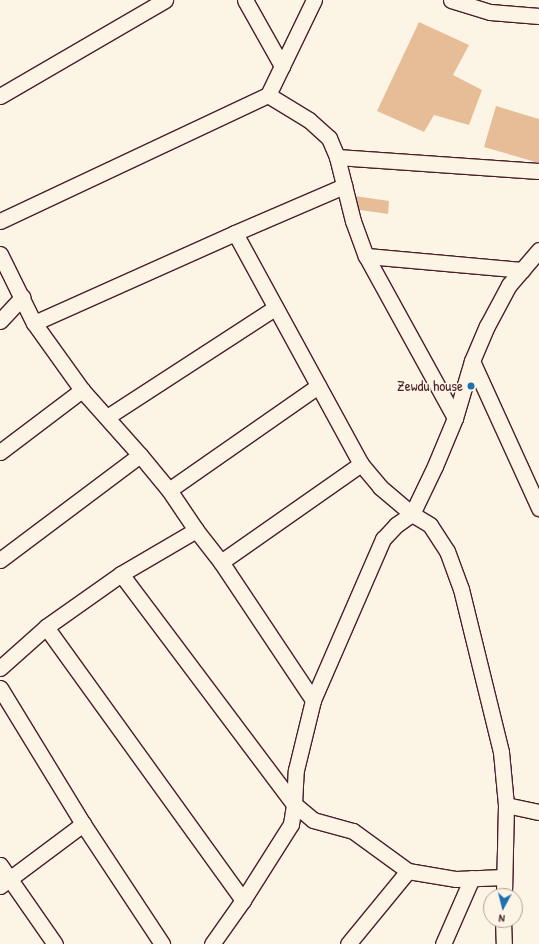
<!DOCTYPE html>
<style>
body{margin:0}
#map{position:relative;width:539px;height:944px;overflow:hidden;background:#fcf5e5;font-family:"Patrick Hand",sans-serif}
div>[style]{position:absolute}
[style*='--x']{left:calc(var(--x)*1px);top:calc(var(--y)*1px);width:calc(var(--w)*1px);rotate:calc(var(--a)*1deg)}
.building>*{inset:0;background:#e7bd97}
.roads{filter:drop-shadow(1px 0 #4a1f2b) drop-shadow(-1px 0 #4a1f2b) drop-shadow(0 1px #4a1f2b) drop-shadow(0 -1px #4a1f2b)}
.minor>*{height:15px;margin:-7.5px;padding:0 7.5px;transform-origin:7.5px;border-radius:7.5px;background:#fcf5e5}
.dots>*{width:11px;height:11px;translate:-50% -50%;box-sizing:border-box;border:2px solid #fcf5e5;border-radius:50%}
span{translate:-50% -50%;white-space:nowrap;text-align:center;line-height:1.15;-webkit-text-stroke:3px #fcf5e5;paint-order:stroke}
.poi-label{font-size:15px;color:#4a1f2b}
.right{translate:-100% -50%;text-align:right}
.north{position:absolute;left:483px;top:888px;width:40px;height:40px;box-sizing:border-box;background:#fcf5e5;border:1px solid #b59f9b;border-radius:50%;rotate:187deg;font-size:11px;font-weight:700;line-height:16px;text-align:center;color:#4a1f2b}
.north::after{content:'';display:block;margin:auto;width:14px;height:18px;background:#1f6fb2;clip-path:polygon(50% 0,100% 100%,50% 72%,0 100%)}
</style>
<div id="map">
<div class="building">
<i style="clip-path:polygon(419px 22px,469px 45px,453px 75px,482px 90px,469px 125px,434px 115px,424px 132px,377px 111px)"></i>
<i style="clip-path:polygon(496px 106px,539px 119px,539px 163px,484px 147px)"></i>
<i style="clip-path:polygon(355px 196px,389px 201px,388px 214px,353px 209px)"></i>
</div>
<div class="roads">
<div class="minor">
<i style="--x:245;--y:0;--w:76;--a:60.7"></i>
<i style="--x:451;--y:0;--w:41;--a:17.1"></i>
<i style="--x:490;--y:12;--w:49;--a:4.7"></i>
<i style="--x:268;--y:95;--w:106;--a:-64.2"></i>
<i style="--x:0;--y:96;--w:191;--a:-30.2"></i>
<i style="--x:337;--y:157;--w:202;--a:4"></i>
<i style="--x:0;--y:221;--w:296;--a:-25.2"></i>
<i style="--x:268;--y:95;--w:48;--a:31.4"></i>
<i style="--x:309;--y:120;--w:27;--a:42"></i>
<i style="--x:329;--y:138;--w:21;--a:67"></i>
<i style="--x:337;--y:157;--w:66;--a:76"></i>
<i style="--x:353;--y:221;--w:37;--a:70"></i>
<i style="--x:366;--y:256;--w:185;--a:61.2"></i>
<i style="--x:235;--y:233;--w:263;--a:61.4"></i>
<i style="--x:361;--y:464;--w:30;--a:50"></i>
<i style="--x:380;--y:487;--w:42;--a:40.2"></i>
<i style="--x:412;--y:514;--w:21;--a:31"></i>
<i style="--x:430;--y:525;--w:31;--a:57"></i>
<i style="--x:447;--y:551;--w:40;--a:69.8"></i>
<i style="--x:461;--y:589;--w:168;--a:76.2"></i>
<i style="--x:501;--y:752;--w:53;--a:84.6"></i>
<i style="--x:506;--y:805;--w:91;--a:91.3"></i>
<i style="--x:0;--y:254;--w:77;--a:63.8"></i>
<i style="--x:34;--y:323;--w:82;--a:54.4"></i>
<i style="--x:82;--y:390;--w:87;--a:48.3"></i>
<i style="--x:140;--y:455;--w:45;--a:50.4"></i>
<i style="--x:169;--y:490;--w:48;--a:56"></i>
<i style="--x:196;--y:530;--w:41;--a:52"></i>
<i style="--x:221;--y:562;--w:166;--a:56.3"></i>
<i style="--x:366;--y:256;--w:157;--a:5.1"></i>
<i style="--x:0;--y:321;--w:33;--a:-47"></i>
<i style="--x:34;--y:323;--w:220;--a:-24.1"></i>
<i style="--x:235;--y:233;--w:119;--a:-23.3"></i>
<i style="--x:472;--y:361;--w:162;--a:65.5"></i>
<i style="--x:107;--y:417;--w:200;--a:-33"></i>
<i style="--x:0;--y:452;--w:103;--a:-37.1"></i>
<i style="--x:169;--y:490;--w:182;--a:-34.9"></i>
<i style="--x:0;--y:560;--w:175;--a:-36.9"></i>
<i style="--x:221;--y:562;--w:171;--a:-35"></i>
<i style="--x:121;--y:574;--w:288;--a:53.1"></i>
<i style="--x:294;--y:804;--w:25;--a:40"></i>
<i style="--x:313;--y:820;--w:41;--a:15.4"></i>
<i style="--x:353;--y:831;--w:68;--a:36"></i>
<i style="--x:408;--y:871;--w:49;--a:9.5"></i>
<i style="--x:456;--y:879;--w:48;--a:-2.4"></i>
<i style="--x:46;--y:627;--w:337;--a:54.2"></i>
<i style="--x:0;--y:668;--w:62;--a:-41.7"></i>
<i style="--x:46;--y:627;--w:92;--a:-35.2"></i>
<i style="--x:121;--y:574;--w:87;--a:-30.4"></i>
<i style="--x:0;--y:688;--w:159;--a:58.6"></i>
<i style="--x:83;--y:824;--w:144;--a:56.6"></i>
<i style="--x:506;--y:805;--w:34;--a:12"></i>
<i style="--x:0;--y:865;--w:96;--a:55.2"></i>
<i style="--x:0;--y:886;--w:104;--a:-36.8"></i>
<i style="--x:503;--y:920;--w:24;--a:88"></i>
<i style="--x:212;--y:944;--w:54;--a:-54.8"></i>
<i style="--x:243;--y:900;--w:90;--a:-57.7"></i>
<i style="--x:291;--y:824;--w:20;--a:-81"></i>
<i style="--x:294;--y:804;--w:34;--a:-87"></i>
<i style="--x:296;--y:770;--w:72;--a:-76.3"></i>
<i style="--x:313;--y:700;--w:176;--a:-66.5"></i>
<i style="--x:383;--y:539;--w:19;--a:-47"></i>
<i style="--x:396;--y:525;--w:19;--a:-35"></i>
<i style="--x:412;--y:514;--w:53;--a:-64.4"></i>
<i style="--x:435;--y:466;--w:52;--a:-67.4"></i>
<i style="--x:455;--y:418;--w:59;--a:-73.4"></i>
<i style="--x:472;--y:361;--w:38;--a:-67"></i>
<i style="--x:487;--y:326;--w:47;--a:-61.8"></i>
<i style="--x:509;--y:285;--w:46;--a:-49.4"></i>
<i style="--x:348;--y:944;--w:94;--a:-50.6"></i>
<i style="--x:443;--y:944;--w:72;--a:-66.3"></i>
</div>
</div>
<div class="dots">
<i style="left:471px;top:386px;background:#1f6fb2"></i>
</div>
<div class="poi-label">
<span class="right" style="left:463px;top:386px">Zewdu house</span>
</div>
<div class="north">N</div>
</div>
